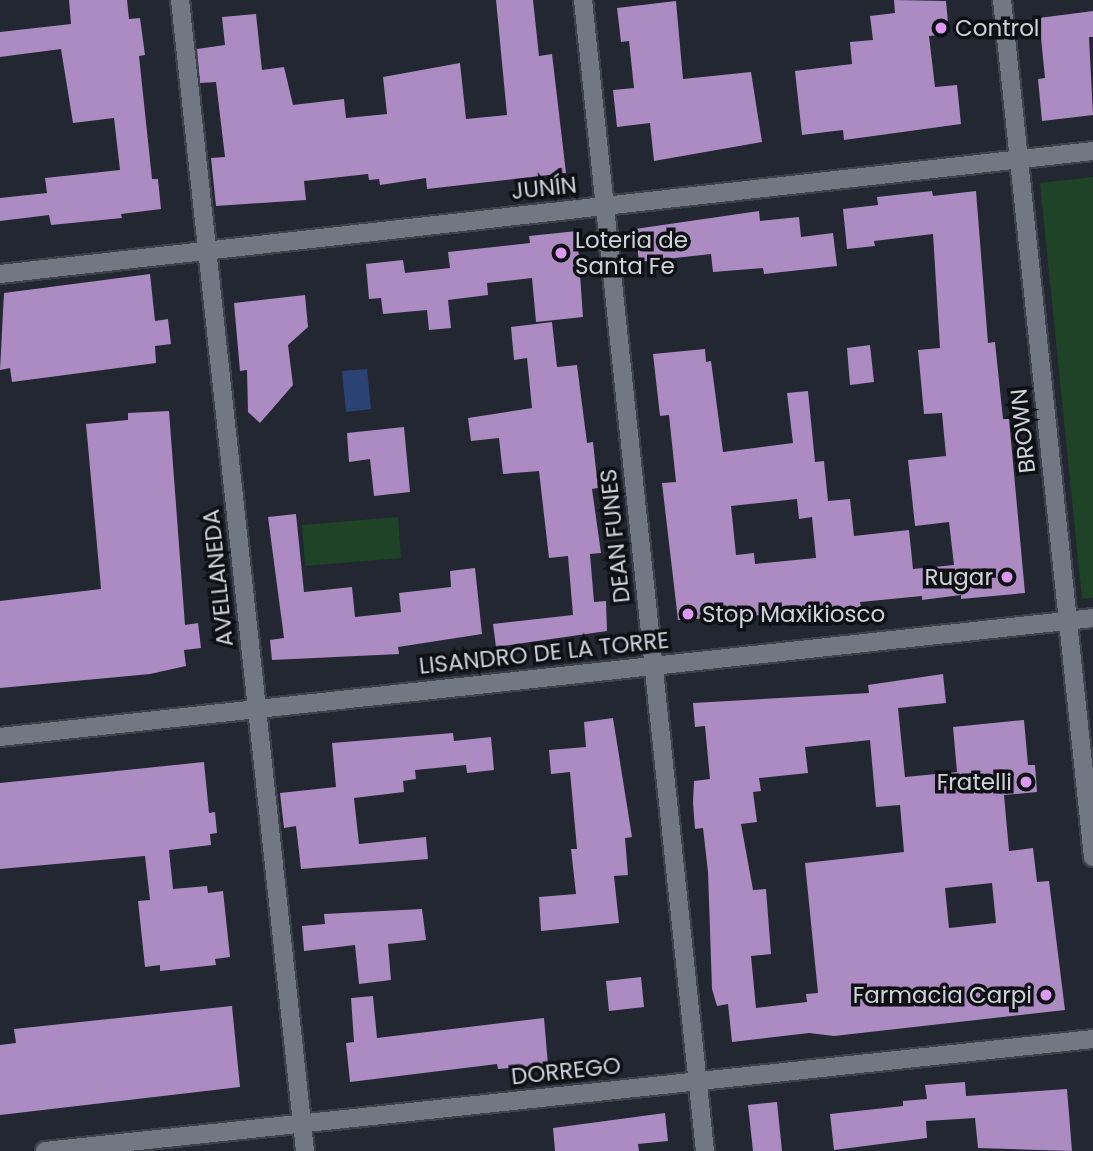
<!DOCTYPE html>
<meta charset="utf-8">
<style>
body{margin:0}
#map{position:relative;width:1093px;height:1151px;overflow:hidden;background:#222731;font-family:Poppins,sans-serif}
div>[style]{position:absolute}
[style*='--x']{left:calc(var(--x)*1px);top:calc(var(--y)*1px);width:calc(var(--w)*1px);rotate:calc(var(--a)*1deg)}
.green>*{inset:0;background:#1e4327}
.water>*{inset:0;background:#2b4374}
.building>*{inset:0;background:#ac8bc3}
.roads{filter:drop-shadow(2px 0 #3e424a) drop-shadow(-2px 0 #3e424a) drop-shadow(0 2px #3e424a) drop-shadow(0 -2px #3e424a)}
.minor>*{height:18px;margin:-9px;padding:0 9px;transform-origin:9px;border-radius:9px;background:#717783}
.tertiary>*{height:18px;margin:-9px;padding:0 9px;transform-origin:9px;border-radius:9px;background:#717783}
.secondary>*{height:18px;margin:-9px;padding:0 9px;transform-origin:9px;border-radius:9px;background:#717783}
.dots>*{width:19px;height:19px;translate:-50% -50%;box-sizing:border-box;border:4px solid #0e1014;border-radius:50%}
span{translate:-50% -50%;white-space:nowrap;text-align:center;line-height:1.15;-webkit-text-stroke:7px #0e1014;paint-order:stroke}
.poi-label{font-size:23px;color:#cfd2d9}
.left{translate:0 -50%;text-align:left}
.right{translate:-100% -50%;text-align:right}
.street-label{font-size:23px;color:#cfd2d9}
</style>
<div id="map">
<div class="green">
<i style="clip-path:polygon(1093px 177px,1093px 598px,1082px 599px,1040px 183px)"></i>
<i style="clip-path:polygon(398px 517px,401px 558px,305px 566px,302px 525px)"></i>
</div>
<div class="water">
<i style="clip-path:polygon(367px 369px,371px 409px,346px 412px,342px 371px)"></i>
</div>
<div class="building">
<i style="clip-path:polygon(69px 0,127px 0,129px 19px,140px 18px,145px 55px,139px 56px,152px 179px,158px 179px,161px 209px,121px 214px,122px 218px,51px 225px,49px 215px,0 221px,0 198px,47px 193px,45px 178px,120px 170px,114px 118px,73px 123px,61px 49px,0 57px,0 32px,71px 24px)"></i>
<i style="clip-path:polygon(496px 0,533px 0,539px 56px,552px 54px,566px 173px,427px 189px,426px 178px,380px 185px,379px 179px,369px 180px,368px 174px,304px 181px,306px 200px,216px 206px,211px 158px,225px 157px,216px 82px,200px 83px,197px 49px,225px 45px,222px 17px,256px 14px,262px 70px,284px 67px,293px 105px,344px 99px,346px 118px,387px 114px,383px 77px,460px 63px,466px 119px,507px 115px)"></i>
<i style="clip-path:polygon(894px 0,946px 1px,949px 34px,929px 36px,935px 87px,957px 85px,961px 124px,844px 140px,843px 130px,802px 135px,795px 71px,852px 64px,850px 42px,873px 40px,870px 16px,895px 13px)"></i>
<i style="clip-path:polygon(676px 1px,683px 79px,751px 72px,762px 142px,654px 161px,650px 123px,617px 127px,613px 90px,634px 88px,629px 41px,621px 42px,617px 8px)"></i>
<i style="clip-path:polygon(1093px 11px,1093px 37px,1089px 37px,1093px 115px,1042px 121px,1038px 79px,1045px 78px,1039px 18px)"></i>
<i style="clip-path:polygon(evenodd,932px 191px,933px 196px,976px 191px,988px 343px,995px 342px,1003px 419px,1009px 419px,1025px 593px,961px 599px,961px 595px,922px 600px,922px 596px,860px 602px,861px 607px,830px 611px,678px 620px,662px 483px,676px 482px,669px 415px,660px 416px,653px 354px,705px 349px,706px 362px,711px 361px,723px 452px,793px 443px,787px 393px,808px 391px,815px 462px,824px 461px,828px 501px,850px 499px,854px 536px,909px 530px,913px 569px,954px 565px,949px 522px,915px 526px,908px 460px,946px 456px,942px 413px,924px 414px,918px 350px,940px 348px,933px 234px,874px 241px,875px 246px,847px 249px,843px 209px,878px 205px,877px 197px,932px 191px,797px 499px,799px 519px,812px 517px,816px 558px,755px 564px,754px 553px,736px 555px,731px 506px,797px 499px)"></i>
<i style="clip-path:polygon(759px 211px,760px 221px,799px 217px,801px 237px,833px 233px,837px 266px,764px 274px,763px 268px,713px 272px,711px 254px,639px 262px,635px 229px)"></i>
<i style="clip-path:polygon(577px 231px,583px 317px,536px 322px,532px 278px,487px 283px,488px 295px,448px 300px,451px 328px,429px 330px,427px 310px,383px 314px,381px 298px,369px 299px,366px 264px,403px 260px,405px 273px,450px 268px,448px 252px,530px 243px,529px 236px)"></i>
<i style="clip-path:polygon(150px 274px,155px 321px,168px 319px,171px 344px,155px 346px,156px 363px,12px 382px,10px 368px,0 370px,4px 293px)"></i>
<i style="clip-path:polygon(305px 295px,308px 327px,288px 345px,293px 385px,260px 423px,248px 412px,247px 370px,240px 371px,234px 303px)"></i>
<i style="clip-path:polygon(552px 322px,557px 367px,577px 365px,587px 443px,593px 442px,598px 488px,592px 489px,601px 553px,590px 554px,594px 602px,606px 601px,607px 631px,496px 647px,493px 624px,573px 615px,568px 556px,549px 558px,539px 471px,503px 474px,499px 438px,471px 441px,468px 418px,532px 408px,527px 358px,514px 360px,511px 327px)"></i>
<i style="clip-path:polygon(870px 345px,874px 382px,850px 385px,847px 348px)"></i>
<i style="clip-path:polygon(169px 411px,185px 625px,198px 623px,201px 648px,184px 650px,186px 666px,150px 674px,0 688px,0 601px,101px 589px,86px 424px,128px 420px,128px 413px)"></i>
<i style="clip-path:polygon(404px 427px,410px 492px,374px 496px,370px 459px,349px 462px,347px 433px)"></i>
<i style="clip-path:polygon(296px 514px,304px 592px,352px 587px,355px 617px,401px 612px,399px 593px,451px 587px,450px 571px,475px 568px,482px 634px,398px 647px,399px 654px,272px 660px,270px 640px,284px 638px,268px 517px)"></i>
<i style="clip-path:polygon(evenodd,943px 674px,946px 703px,898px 708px,905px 777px,957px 772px,953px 727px,1024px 720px,1028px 765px,1035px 765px,1037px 792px,1004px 795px,1009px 851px,1033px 848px,1037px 882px,1049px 881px,1065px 1010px,834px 1036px,809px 1033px,732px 1042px,728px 1004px,717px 1006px,712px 989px,708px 872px,703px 828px,695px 829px,693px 803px,694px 781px,710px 779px,705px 726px,695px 727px,693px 703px,869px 693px,868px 685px,943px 674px,870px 740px,876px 807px,900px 805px,904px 852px,805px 863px,818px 993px,806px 994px,807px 1002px,756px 1008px,751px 956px,771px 954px,766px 889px,753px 890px,741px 824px,757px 822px,753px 792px,761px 791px,759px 778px,808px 773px,805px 747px,870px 740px,943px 674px,992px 883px,996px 923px,949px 928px,945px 888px,992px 883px)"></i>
<i style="clip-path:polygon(613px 718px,632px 837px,625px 838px,628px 875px,614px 876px,619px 923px,541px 931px,539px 897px,576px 894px,571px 849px,577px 849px,570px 772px,551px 774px,549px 750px,586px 747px,584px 722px)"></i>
<i style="clip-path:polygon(453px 733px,454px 741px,491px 737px,494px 770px,467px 773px,466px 765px,415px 770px,416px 779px,403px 781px,404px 792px,354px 798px,359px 844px,426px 837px,428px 859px,301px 869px,296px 826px,284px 828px,280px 793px,336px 787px,332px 743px)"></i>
<i style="clip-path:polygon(204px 762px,209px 813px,215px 812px,217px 833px,210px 834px,211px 845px,169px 850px,173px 889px,207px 886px,208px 893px,223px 891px,230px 957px,215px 959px,216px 965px,160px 971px,160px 965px,145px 967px,138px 901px,150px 900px,145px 856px,0 869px,0 783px)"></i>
<i style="clip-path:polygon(422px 909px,426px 940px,388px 944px,391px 980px,359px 984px,355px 945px,304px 951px,302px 926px,325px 924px,324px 914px)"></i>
<i style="clip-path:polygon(641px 977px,644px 1007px,609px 1011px,606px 981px)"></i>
<i style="clip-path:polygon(373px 996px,377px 1038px,544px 1018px,548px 1065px,498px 1069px,497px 1064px,350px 1082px,346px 1043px,354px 1042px,351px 998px)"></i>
<i style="clip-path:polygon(232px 1006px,240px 1087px,0 1115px,0 1045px,16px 1043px,14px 1029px)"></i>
<i style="clip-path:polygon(965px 1082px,966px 1096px,1067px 1089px,1072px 1151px,978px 1148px,975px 1118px,926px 1121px,927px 1138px,834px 1150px,830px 1114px,903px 1106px,903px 1101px,927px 1099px,925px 1085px)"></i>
<i style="clip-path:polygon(777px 1102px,782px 1151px,753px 1151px,748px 1105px)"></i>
<i style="clip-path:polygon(665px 1113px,668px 1141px,638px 1144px,639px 1151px,555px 1151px,553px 1128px)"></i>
</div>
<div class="roads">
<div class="minor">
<i style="--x:180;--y:0;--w:1158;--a:83.8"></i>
<i style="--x:583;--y:0;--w:1157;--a:83.95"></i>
<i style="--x:0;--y:274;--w:1100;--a:-6.42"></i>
<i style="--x:45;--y:1151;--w:1054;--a:-6.1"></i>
</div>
<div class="tertiary">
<i style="--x:1002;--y:0;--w:862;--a:83.94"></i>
</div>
<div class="secondary">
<i style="--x:0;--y:737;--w:1099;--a:-6.21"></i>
</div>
</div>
<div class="dots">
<i style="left:941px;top:28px;background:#dd99f3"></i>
<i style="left:561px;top:253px;background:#dd99f3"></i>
<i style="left:1007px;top:577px;background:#dd99f3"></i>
<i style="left:688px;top:614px;background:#dd99f3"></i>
<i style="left:1026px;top:782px;background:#dd99f3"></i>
<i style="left:1046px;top:995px;background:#dd99f3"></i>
</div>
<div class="poi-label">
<span class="left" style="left:955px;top:28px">Control</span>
<span class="left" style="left:575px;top:253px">Loteria de<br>Santa Fe</span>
<span class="right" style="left:993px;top:577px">Rugar</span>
<span class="left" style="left:702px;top:614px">Stop Maxikiosco</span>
<span class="right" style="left:1012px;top:782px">Fratelli</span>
<span class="right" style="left:1032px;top:995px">Farmacia Carpi</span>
</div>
<div class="street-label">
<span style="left:544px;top:188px;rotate:-6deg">JUNÍN</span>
<span style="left:1023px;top:431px;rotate:-96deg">BROWN</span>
<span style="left:615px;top:536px;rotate:-96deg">DEAN FUNES</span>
<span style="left:218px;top:578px;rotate:-96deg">AVELLANEDA</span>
<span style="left:544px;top:653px;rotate:-6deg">LISANDRO DE LA TORRE</span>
<span style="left:566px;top:1071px;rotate:-6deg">DORREGO</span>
</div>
</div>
